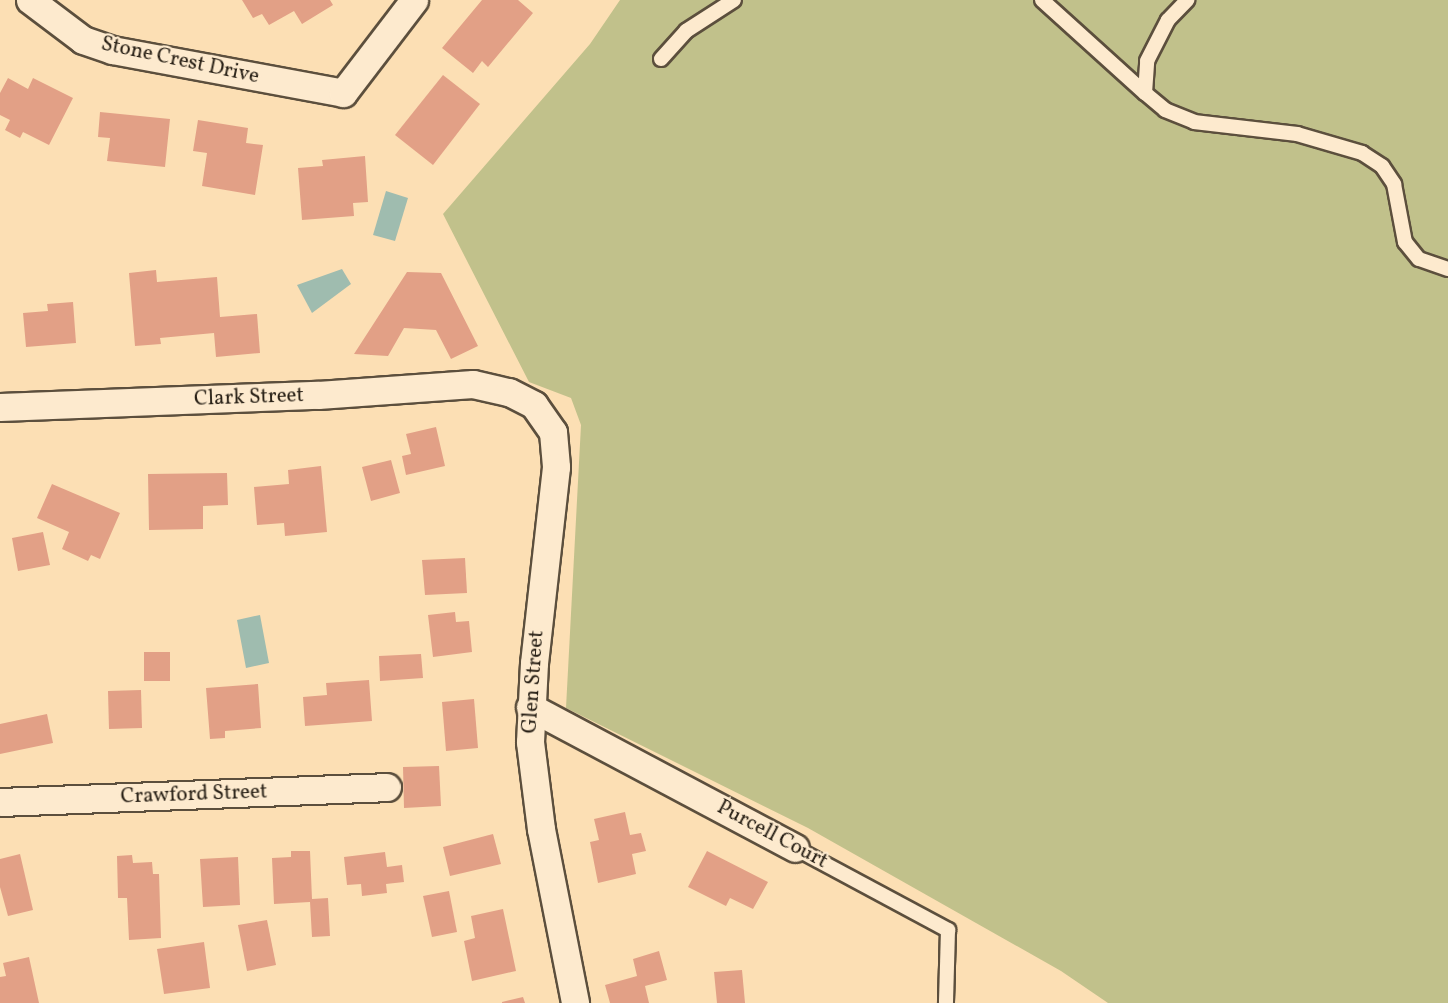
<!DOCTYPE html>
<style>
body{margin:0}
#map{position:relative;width:1448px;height:1003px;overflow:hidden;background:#fcdfb4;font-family:Vollkorn,serif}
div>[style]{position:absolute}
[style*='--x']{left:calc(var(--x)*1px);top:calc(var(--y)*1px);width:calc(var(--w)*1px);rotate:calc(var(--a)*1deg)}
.green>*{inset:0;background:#c1c18b}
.water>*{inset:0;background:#9fbcaf}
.building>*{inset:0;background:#e2a086}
.roads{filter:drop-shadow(2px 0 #5c4f3d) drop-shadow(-2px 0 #5c4f3d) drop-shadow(0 2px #5c4f3d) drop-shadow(0 -2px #5c4f3d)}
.lane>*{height:14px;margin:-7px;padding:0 7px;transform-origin:7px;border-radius:7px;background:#fdeace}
.street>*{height:27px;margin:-13.5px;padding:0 13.5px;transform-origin:13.5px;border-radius:13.5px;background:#fdeace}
span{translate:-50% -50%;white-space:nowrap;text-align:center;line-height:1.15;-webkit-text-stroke:4.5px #fdeace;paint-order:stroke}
.street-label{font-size:21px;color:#271f15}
</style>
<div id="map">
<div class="green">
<i style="clip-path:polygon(620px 0,1448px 0,1448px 1003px,1108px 1003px,1061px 971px,808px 828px,566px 708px,581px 425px,571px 398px,529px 382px,443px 214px,590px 44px)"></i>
</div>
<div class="water">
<i style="clip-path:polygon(386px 191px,408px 198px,395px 241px,373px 235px)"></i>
<i style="clip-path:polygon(342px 269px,351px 284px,312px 313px,297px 285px)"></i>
<i style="clip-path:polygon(260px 615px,269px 663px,246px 668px,237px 620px)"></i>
</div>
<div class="building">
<i style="clip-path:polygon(242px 0,330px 0,333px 5px,302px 24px,294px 11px,269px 25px,262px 14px,253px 18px)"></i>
<i style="clip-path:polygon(482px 0,518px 0,533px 13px,488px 67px,482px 61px,473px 73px,442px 48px)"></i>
<i style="clip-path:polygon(443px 75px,480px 104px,433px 165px,395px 135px)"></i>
<i style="clip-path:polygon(8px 78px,28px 89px,33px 78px,73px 98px,49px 145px,23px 132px,20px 138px,5px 130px,10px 120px,0 115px,0 93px)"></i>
<i style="clip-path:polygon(100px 112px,170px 119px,165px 167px,107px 161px,110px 138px,98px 137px)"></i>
<i style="clip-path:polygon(198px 120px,248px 128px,246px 143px,263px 145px,255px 195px,202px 186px,207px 153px,193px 151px)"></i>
<i style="clip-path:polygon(365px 156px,368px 202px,353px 203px,354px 216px,302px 220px,298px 168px,323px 166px,322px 160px)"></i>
<i style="clip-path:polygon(156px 270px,157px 282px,217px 277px,220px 317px,257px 314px,260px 353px,216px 357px,214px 333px,160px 338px,161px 344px,135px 346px,129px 273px)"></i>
<i style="clip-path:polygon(407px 272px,441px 273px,478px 346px,451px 359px,436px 330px,404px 328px,388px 356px,354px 354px)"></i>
<i style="clip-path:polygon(73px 302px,76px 343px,26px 347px,23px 313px,48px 311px,47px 304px)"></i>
<i style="clip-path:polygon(436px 427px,445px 466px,406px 475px,402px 456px,411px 454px,406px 434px)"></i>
<i style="clip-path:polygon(391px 460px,400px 493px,371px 501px,362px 467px)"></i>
<i style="clip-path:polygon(321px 466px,327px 532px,285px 536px,284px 523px,257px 525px,254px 487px,289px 484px,288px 470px)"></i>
<i style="clip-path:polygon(227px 473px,228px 505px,203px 506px,203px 529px,149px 530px,148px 474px)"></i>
<i style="clip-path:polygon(52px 484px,120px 513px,100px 559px,91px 555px,88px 561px,62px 549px,69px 532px,37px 518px)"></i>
<i style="clip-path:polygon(43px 532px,50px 565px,18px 571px,12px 538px)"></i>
<i style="clip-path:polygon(465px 558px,467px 593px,425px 595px,422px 560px)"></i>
<i style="clip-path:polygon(455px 612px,456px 622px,469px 621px,472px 652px,433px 657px,428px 615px)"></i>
<i style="clip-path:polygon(144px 652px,170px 652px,170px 681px,144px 681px)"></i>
<i style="clip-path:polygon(421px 654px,423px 678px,380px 681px,379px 656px)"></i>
<i style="clip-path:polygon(369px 680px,372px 721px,305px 726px,303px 697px,327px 695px,326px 683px)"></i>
<i style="clip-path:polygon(258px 684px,261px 728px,225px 731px,225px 738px,210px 739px,206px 688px)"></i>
<i style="clip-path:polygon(141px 690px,142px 728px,109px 729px,108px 691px)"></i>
<i style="clip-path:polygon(474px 699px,478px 748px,446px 751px,442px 702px)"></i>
<i style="clip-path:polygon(47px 714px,53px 743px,0 754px,0 724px)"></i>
<i style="clip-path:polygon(439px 766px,441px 806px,404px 808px,403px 767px)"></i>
<i style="clip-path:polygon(625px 812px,630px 835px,641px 833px,646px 851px,632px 854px,636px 874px,598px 883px,590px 842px,599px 840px,594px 819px)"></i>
<i style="clip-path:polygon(493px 834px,501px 864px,450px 876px,443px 847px)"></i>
<i style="clip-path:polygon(291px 851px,310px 851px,312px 899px,328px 898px,330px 936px,312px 937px,310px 902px,274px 904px,272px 858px,291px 857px)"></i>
<i style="clip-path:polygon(707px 851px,768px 882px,753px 909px,730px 898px,726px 906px,688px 887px)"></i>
<i style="clip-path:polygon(385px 852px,387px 867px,402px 865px,404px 882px,386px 884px,387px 893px,362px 896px,361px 884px,347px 885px,344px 857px)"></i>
<i style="clip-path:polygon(20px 854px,33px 910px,8px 916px,0 887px,0 859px)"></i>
<i style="clip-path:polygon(132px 855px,133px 863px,152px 862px,153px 874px,159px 874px,161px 938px,129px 940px,127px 898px,118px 898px,117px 856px)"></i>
<i style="clip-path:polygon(238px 857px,240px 905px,203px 907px,200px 859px)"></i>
<i style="clip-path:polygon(449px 891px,457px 932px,432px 937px,423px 896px)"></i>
<i style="clip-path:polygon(503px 909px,516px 971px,472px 981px,464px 941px,475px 938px,471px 916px)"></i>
<i style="clip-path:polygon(267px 920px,276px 965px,247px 971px,238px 925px)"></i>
<i style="clip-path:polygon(204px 942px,210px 988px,164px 994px,157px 949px)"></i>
<i style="clip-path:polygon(659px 951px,667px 980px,645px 986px,649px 1003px,610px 1003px,605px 985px,637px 976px,633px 959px)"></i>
<i style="clip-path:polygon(29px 957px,39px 1003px,0 1003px,0 977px,6px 976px,3px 963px)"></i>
<i style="clip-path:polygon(742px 970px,745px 1003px,717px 1003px,714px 972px)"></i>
<i style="clip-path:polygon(523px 997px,525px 1003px,502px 1003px,502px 1002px)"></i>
</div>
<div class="roads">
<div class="lane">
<i style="--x:1042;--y:0;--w:139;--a:42.1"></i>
<i style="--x:1145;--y:93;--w:32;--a:-86"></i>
<i style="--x:1147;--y:61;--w:46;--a:-62.9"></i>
<i style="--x:1168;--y:20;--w:28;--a:-46"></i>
<i style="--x:661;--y:59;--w:38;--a:-48"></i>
<i style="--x:686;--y:31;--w:57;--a:-32.9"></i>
<i style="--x:1145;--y:93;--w:26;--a:40"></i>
<i style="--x:1165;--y:110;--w:31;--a:22"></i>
<i style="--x:1194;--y:122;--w:104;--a:6.6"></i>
<i style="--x:1297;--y:134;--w:68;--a:16.3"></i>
<i style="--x:1362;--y:153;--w:24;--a:33"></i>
<i style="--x:1382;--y:166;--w:22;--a:56"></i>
<i style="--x:1394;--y:184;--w:59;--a:79.3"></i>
<i style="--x:1405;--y:242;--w:22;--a:51"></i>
<i style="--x:1419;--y:259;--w:31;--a:19"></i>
<i style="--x:795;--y:848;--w:174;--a:28.2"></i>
<i style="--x:948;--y:930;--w:73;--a:91.6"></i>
</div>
<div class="street">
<i style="--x:30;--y:0;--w:66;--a:37"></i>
<i style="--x:83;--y:40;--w:31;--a:19"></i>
<i style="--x:112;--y:50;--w:235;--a:10.5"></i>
<i style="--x:343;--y:93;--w:117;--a:-52.6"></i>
<i style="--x:0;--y:407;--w:318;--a:-2.2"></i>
<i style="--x:318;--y:395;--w:155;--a:-4.1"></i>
<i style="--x:473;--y:384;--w:37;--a:13"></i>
<i style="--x:509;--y:392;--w:28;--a:27"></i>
<i style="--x:534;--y:405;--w:33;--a:55"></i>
<i style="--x:553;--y:432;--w:35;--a:85"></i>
<i style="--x:556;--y:467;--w:197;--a:96.4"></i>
<i style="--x:534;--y:663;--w:79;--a:92.9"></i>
<i style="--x:530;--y:742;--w:88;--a:82.8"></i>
<i style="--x:541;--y:829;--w:177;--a:78.9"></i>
<i style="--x:530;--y:707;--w:300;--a:28"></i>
<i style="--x:0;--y:802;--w:387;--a:-2.2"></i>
</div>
</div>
<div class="street-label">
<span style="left:180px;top:61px;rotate:12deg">Stone Crest Drive</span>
<span style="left:249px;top:398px;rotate:-2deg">Clark Street</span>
<span style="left:534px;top:682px;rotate:-86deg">Glen Street</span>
<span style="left:194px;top:795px;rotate:-2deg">Crawford Street</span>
<span style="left:772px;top:835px;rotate:28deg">Purcell Court</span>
</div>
</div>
